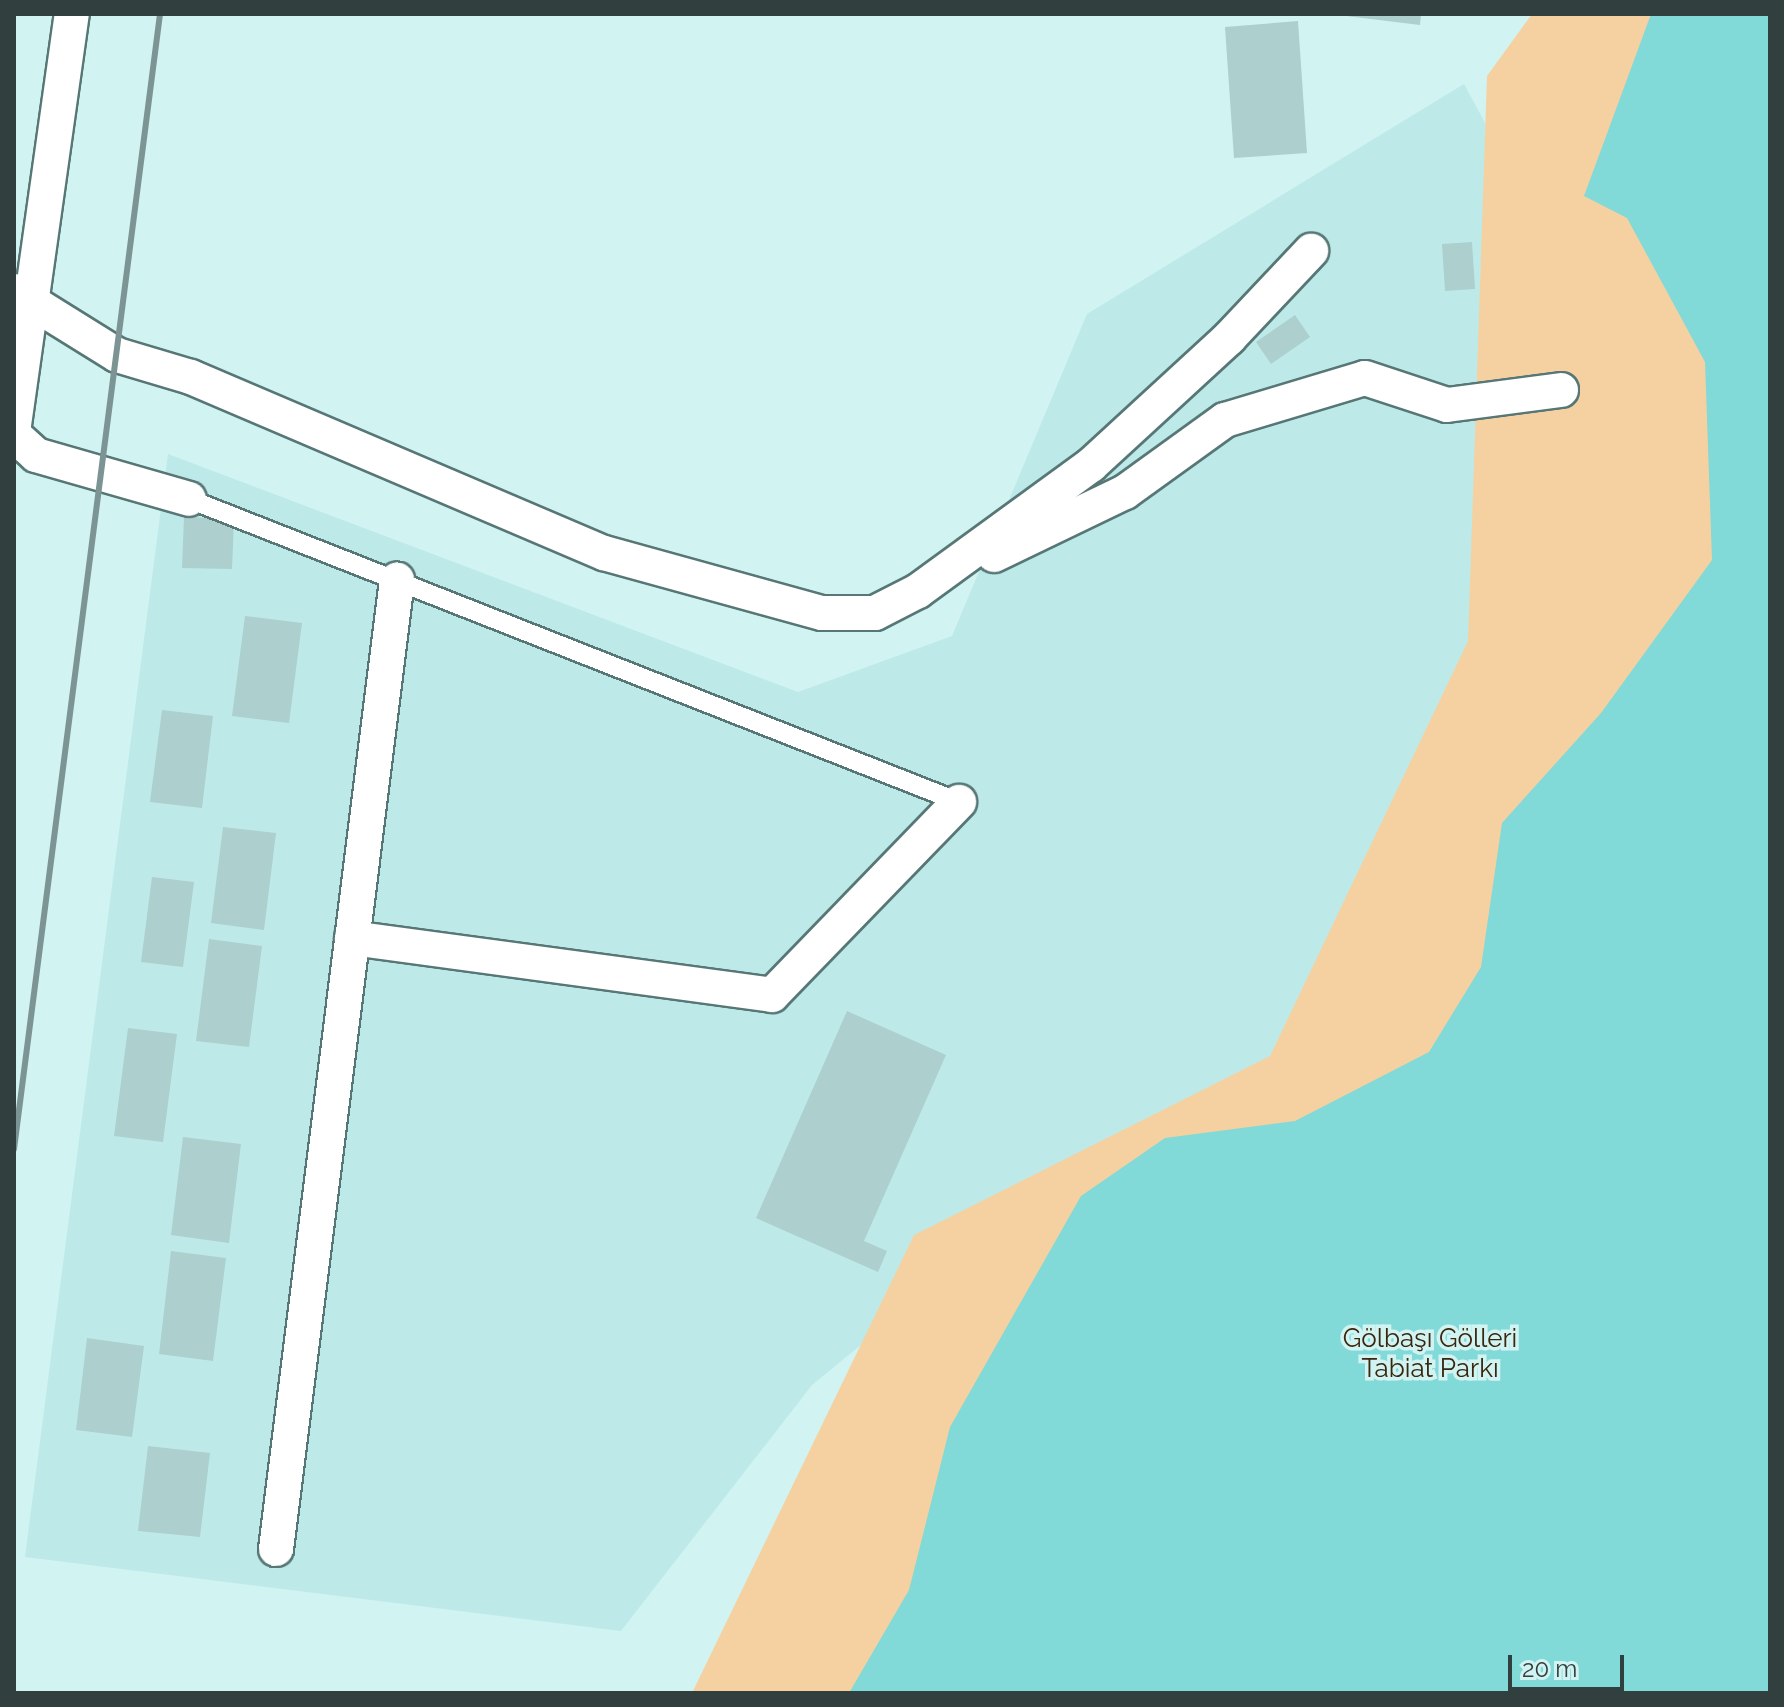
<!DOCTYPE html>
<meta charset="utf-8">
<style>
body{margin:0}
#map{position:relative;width:1784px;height:1707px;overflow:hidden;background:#d1f3f2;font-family:Raleway,sans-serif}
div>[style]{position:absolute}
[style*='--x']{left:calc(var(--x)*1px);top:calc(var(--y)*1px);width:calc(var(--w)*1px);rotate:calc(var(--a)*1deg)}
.built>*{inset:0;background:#bdeae9}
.green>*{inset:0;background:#f5d1a1}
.water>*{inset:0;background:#81d9d8}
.building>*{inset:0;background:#adcfce}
.roads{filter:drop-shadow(2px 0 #577776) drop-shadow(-2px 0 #577776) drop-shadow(0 2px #577776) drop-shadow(0 -2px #577776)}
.service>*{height:18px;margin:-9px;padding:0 9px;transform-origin:9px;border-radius:9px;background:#fff}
.minor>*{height:34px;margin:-17px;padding:0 17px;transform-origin:17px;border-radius:17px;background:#fff}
.rail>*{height:6px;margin:-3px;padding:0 3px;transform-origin:3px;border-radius:3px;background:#7c9493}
span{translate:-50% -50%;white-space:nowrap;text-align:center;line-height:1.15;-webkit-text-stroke:7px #d1f3f2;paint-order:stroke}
.park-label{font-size:26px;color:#38260e}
.frame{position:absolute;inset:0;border:16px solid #313f3e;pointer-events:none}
.scale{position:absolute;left:1508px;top:1655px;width:116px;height:36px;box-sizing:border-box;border:4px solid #313f3e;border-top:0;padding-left:10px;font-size:24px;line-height:28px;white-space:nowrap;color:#313f3e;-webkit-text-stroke:6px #d1f3f2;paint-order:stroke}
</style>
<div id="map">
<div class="built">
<i style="clip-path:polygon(1464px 84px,1644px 416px,1324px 1074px,1027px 1209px,812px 1385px,621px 1631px,25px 1557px,168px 454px,798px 692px,952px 636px,1087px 314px)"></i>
</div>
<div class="green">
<i style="clip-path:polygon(1532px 14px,1770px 14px,1770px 1693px,692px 1693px,914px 1235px,1270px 1056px,1468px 641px,1487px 76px)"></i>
</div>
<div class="water">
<i style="clip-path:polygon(1651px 14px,1770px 14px,1770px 1693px,849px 1693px,909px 1590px,950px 1427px,1081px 1196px,1165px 1138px,1295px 1121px,1429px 1052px,1481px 967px,1502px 823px,1601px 713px,1712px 560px,1705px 362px,1627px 218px,1584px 196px)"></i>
</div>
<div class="building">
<i style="clip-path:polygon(1330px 14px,1421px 14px,1420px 25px)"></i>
<i style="clip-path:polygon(1298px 21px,1307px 153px,1234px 158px,1225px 27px)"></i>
<i style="clip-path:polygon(1472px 242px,1475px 289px,1445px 291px,1442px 244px)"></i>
<i style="clip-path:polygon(1295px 315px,1310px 337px,1271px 364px,1256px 342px)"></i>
<i style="clip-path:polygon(184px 517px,234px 519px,232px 569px,182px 568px)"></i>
<i style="clip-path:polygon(245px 616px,302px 623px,289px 723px,232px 716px)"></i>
<i style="clip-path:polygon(162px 710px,213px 716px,202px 808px,150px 802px)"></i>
<i style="clip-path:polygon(223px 827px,276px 833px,264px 930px,211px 923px)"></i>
<i style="clip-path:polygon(152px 877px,194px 882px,183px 967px,141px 962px)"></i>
<i style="clip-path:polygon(209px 939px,262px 946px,249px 1047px,196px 1041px)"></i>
<i style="clip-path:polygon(847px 1011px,946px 1055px,864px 1241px,887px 1251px,878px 1272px,756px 1218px)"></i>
<i style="clip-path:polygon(128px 1028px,177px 1034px,163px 1142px,114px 1136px)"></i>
<i style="clip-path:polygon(183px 1137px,241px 1144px,229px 1243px,171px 1235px)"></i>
<i style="clip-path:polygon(171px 1251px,226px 1258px,213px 1361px,159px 1354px)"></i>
<i style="clip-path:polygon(87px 1338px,144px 1346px,132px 1437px,76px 1430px)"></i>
<i style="clip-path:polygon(148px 1446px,210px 1453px,200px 1537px,138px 1531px)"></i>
</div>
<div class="roads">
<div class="service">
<i style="--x:189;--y:499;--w:827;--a:21.48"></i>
</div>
<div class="minor">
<i style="--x:14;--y:291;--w:121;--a:31.9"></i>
<i style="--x:117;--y:355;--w:77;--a:16.6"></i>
<i style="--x:191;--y:377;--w:449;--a:23.1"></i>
<i style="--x:604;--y:553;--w:226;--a:15.4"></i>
<i style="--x:822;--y:613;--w:53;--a:0"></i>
<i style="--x:875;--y:613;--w:48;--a:-27.1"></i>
<i style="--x:918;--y:591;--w:214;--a:-36.1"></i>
<i style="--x:1091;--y:465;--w:188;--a:-42.6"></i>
<i style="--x:1229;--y:338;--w:120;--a:-46.7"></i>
<i style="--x:14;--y:425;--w:415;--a:-82"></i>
<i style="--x:14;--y:435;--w:30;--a:42"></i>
<i style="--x:36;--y:455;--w:159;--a:16"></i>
<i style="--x:994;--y:555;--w:145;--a:-25.7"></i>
<i style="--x:1125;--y:492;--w:123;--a:-35.8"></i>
<i style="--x:1225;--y:420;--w:146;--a:-16.7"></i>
<i style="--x:1365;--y:378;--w:86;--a:18.2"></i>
<i style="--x:1447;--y:405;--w:115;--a:-7.5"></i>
<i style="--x:352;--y:938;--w:424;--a:7.7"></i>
<i style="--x:772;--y:995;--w:269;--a:-45.9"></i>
<i style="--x:276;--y:1549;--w:977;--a:-82.88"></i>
</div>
</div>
<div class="rail">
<i style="--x:14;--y:1149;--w:1144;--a:-82.67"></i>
</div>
<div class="park-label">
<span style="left:1430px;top:1354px">Gölbaşı Gölleri<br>Tabiat Parkı</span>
</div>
<div class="frame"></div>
<div class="scale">20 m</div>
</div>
